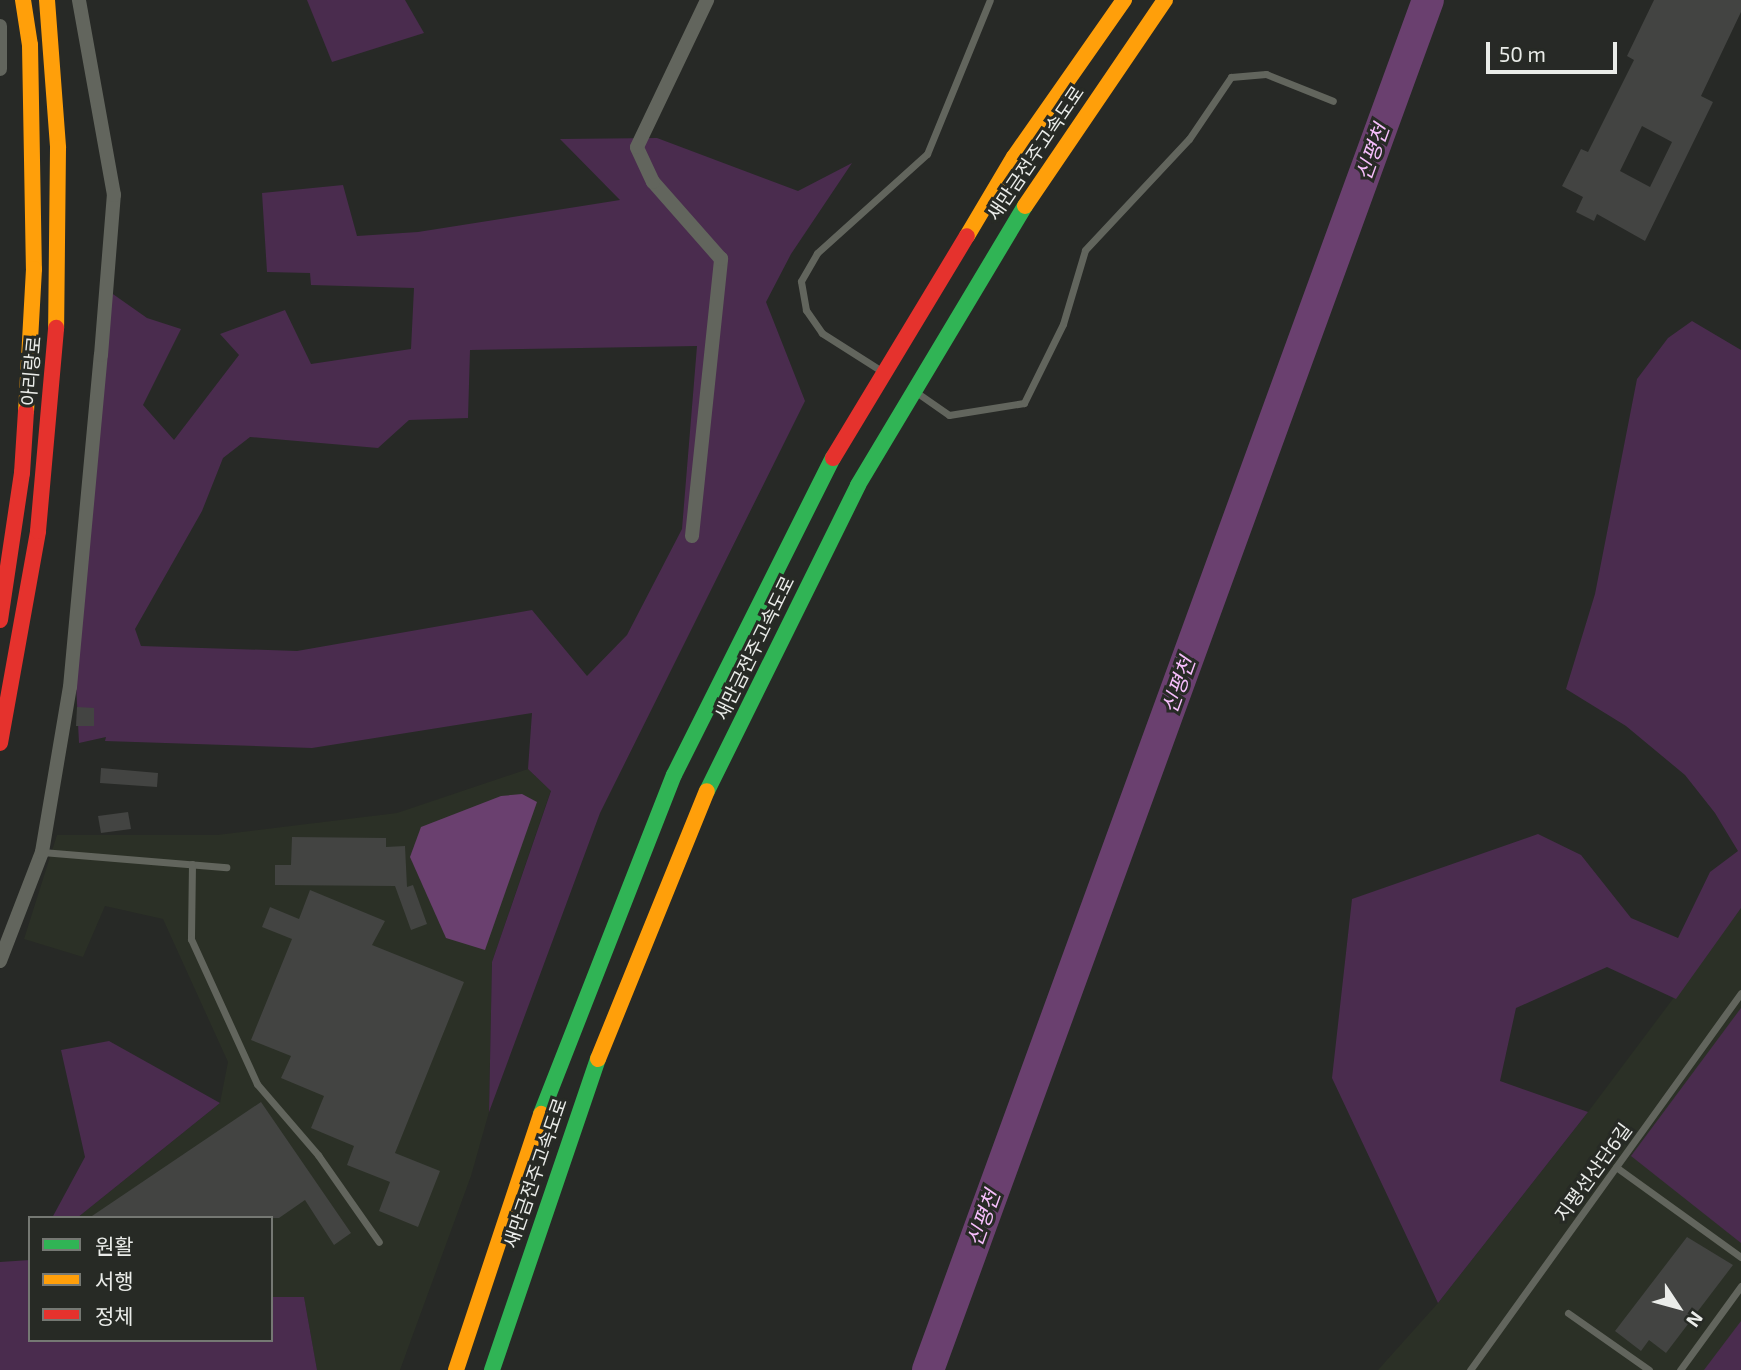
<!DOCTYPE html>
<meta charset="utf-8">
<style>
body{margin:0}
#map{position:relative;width:1741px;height:1370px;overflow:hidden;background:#272926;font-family:"Exo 2","Noto Sans KR",sans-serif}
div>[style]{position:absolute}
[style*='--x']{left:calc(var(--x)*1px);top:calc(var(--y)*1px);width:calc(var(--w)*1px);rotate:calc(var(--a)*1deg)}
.built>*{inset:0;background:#2b3026}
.green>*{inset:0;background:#4a2c4e}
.water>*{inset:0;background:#6a406f}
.river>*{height:32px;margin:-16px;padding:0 16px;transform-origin:16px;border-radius:16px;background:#6a406f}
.building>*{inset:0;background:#434442}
.lane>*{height:7px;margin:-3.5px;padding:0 3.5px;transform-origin:3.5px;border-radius:3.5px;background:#62655d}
.street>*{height:14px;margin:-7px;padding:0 7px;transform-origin:7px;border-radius:7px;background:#62655d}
.fast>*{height:16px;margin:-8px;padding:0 8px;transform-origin:8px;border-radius:8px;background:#30b455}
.slow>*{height:16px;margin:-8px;padding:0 8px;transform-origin:8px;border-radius:8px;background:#ff9f0a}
.jam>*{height:16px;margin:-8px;padding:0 8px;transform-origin:8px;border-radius:8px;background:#e5322d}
span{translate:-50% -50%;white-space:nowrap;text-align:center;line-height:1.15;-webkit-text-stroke:6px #272a25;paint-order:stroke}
.street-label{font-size:19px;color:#eaece9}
.water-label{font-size:21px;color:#f6befb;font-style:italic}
.legend{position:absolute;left:28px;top:1216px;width:245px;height:126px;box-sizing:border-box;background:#272a25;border:2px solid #757873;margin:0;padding:9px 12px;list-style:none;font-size:21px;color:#eaece9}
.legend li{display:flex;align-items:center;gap:14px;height:35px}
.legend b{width:35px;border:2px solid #757873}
.north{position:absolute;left:1643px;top:1272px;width:70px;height:70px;-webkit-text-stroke:5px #272a25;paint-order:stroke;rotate:126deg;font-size:19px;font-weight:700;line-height:28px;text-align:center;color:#eaece9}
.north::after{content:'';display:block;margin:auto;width:24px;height:32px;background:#eaece9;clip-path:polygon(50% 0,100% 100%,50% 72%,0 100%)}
.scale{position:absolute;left:1486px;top:42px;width:131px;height:32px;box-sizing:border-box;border:4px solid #eaece9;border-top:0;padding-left:9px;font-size:21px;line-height:24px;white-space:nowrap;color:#eaece9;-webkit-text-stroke:5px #272a25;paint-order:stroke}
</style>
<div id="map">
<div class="built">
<i style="clip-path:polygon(528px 769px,551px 790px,492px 962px,489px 1112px,471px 1176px,400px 1370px,317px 1370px,304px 1298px,271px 1297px,271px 1218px,77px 1218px,220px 1103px,228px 1062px,163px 919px,105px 906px,83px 957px,24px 939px,57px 835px,217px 835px,397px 813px)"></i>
<i style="clip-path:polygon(1741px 908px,1741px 1370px,1378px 1370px,1438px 1303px,1588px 1112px)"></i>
</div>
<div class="green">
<i style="clip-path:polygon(307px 0,405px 0,424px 33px,332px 62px)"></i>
<i style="clip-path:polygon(evenodd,657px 138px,798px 191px,852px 163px,791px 254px,766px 302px,805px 401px,600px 813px,489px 1112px,492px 962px,551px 791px,528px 769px,532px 713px,312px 748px,105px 741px,106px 737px,79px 743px,76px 684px,110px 292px,147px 318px,181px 329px,143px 405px,174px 440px,239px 355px,220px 334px,285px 310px,311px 364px,411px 349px,414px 288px,311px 285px,310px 273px,267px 272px,262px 193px,343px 185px,357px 236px,418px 232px,620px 200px,560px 139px,657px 138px,697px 346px,682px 529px,627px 635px,587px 676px,532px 610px,297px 651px,141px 646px,135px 629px,202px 511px,223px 458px,250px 437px,378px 448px,409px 420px,468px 418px,470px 350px,697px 346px)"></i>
<i style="clip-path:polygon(1692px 321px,1741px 350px,1741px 908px,1676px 999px,1607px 967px,1516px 1008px,1500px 1081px,1588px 1112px,1438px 1303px,1332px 1078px,1352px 899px,1538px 834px,1581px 855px,1631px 918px,1678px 938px,1710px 872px,1738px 851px,1715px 813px,1685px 775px,1626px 726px,1566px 689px,1595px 594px,1637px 379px,1668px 338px)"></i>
<i style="clip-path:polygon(1741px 1008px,1741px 1243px,1631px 1156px)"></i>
<i style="clip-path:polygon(109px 1041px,220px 1103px,77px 1218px,52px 1218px,85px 1157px,61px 1050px)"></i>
<i style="clip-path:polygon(30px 1260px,30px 1340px,271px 1340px,271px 1297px,304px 1297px,317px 1370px,0 1370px,0 1262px)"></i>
<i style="clip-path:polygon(1741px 1321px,1741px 1370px,1704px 1370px)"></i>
</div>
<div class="water">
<i style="clip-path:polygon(522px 794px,537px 802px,485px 950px,446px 938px,410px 857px,421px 827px,501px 796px)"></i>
</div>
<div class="river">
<i style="--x:928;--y:1370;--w:1458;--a:-69.95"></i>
</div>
<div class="building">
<i style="clip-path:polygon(evenodd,1654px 0,1741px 0,1741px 12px,1701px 96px,1713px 102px,1645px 241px,1597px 214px,1594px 221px,1576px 212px,1583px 197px,1562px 186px,1581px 149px,1588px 152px,1634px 60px,1627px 56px,1654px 0,1642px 126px,1672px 142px,1650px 187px,1620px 171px,1642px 126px)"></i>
<i style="clip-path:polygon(77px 707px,94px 708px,94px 726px,76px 726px)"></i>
<i style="clip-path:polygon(101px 768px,158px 773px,157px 787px,100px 783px)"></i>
<i style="clip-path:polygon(128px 812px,131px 829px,101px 833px,98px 816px)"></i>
<i style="clip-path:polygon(292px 837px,386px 838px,386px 847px,405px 846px,407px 887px,413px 885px,427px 924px,411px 930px,395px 886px,275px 885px,275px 865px,291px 865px)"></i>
<i style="clip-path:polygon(310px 890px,385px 921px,372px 945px,464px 982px,395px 1153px,440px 1171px,418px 1227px,379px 1211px,390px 1182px,347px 1165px,354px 1146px,311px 1128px,324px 1096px,281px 1078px,291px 1056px,251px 1040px,292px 939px,262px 927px,270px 907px,299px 919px)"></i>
<i style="clip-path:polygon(261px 1102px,351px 1233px,334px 1245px,305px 1200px,279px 1218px,89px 1218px)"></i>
<i style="clip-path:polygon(1687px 1237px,1733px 1265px,1666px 1353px,1649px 1340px,1641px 1351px,1615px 1331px)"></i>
</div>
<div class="lane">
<i style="--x:880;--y:370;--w:69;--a:-147.5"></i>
<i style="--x:822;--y:333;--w:28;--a:-125"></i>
<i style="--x:806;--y:310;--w:29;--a:-100"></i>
<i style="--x:801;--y:281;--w:32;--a:-60"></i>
<i style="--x:817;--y:253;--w:148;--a:-42"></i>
<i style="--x:927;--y:154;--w:166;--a:-67.8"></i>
<i style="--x:916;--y:392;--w:40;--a:34.9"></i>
<i style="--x:949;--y:415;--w:76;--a:-9.1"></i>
<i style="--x:1024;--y:403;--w:88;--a:-63.7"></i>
<i style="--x:1063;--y:324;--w:77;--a:-73.4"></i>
<i style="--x:1085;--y:250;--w:152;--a:-46.9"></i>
<i style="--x:1189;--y:139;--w:75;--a:-55.9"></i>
<i style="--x:1231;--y:77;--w:35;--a:-5"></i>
<i style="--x:1266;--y:74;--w:72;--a:21.9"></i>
<i style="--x:42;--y:852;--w:185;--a:4.7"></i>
<i style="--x:192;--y:864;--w:75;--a:90.8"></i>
<i style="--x:191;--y:939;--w:159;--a:65.5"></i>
<i style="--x:257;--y:1084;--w:94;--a:49.3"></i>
<i style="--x:318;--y:1155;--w:106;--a:55"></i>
<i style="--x:1616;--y:1167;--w:154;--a:35.8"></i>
<i style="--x:1568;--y:1313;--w:99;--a:35.1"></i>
<i style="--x:1470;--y:1370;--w:464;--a:-54.3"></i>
<i style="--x:1680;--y:1370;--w:104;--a:-54"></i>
</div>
<div class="street">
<i style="--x:0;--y:26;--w:43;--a:90"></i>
<i style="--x:692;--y:536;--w:279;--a:-84"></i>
<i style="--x:721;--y:259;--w:103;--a:-131.4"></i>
<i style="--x:653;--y:182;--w:38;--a:-115"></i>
<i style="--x:637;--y:147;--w:163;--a:-64.5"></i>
<i style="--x:0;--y:961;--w:117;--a:-68.9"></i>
<i style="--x:42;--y:852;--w:167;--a:-80.4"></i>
<i style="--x:70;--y:687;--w:333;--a:-84.7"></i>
<i style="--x:101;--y:355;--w:161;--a:-85.4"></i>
<i style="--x:114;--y:195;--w:198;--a:-100.2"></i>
</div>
<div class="fast">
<i style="--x:707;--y:791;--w:341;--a:-63.7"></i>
<i style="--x:858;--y:485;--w:325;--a:-59.1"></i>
<i style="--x:541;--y:1114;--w:364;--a:-68.6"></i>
<i style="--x:674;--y:775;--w:355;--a:-63.4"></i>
<i style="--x:492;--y:1370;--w:329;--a:-71.2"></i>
</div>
<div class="slow">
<i style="--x:23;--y:0;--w:46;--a:81.2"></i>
<i style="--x:30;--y:45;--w:224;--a:89"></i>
<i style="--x:34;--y:269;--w:142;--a:93.2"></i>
<i style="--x:47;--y:0;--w:148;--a:85.7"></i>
<i style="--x:58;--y:148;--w:180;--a:90.6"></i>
<i style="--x:1025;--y:206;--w:249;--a:-55.8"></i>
<i style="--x:967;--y:236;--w:92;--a:-59.3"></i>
<i style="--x:1014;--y:157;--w:192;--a:-55"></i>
<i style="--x:598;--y:1059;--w:289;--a:-67.9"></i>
<i style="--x:456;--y:1370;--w:270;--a:-71.6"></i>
</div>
<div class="jam">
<i style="--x:833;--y:458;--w:259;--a:-58.9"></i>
<i style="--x:0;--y:620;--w:149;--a:-81.5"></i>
<i style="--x:22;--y:473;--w:62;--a:-86.3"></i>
<i style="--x:0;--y:743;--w:215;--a:-79.8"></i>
<i style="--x:38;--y:531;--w:204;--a:-84.9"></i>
</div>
<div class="street-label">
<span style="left:1035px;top:153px;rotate:-56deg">새만금전주고속도로</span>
<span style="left:31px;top:371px;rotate:-85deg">아리랑로</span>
<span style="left:754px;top:648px;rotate:-64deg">새만금전주고속도로</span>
<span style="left:1593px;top:1172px;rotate:-54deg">지평선산단6길</span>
<span style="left:535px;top:1173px;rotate:-71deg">새만금전주고속도로</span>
</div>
<div class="water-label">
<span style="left:1372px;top:152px;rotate:-70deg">신평천</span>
<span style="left:1178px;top:685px;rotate:-70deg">신평천</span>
<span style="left:983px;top:1218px;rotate:-70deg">신평천</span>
</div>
<ul class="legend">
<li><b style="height:9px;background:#30b455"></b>원활</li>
<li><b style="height:9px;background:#ff9f0a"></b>서행</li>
<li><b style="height:9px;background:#e5322d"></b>정체</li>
</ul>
<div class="north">N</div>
<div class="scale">50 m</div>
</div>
